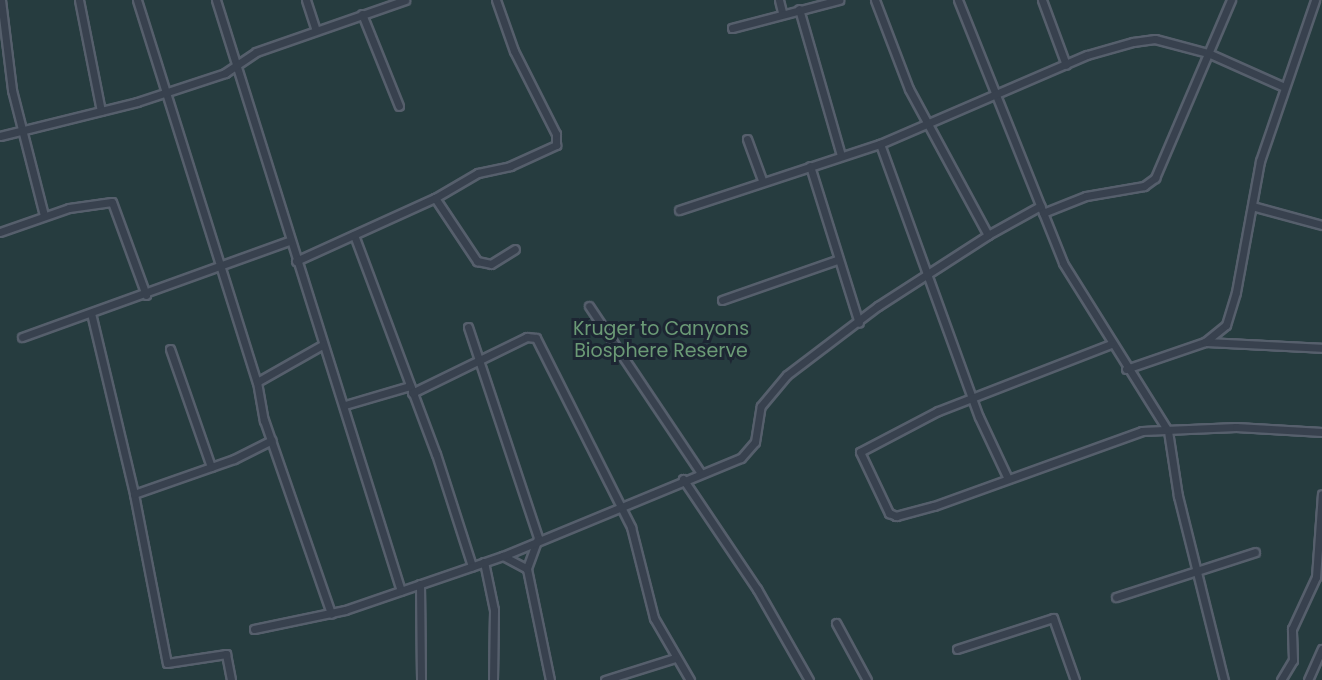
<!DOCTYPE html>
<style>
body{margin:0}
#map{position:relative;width:1322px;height:680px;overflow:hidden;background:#242f3e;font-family:Poppins,sans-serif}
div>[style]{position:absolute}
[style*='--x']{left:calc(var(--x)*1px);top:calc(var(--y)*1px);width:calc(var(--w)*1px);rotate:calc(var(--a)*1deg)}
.green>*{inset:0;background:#263c3f}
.roads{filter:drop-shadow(2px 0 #565f6c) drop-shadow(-2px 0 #565f6c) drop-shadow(0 2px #565f6c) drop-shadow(0 -2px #565f6c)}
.minor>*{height:7px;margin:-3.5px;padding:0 3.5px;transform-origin:3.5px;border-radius:3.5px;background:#38414e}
span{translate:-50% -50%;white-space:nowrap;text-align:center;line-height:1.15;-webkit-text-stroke:6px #1d2633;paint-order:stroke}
.park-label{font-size:19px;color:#6b9a76}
</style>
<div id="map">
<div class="green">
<i style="clip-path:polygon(0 0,1322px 0,1322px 680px,0 680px)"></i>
</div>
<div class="roads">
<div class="minor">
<i style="--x:1;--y:0;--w:91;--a:83"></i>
<i style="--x:12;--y:90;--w:130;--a:75.7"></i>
<i style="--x:79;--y:0;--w:113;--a:78.8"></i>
<i style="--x:137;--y:0;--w:400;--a:72.6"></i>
<i style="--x:257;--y:382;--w:39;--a:80"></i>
<i style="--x:264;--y:420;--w:205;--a:70.9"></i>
<i style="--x:216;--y:0;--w:619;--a:72.62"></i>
<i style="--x:306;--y:0;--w:32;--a:72"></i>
<i style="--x:779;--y:0;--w:12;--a:76"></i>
<i style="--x:875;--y:0;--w:95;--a:69.1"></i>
<i style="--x:909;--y:89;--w:166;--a:61.6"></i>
<i style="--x:958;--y:0;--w:283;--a:68.2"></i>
<i style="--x:1063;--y:263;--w:198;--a:58"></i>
<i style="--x:1168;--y:431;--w:66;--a:81.3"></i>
<i style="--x:1178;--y:496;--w:190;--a:76"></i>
<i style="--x:1042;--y:0;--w:69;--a:69.7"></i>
<i style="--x:799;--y:9;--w:152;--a:74"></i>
<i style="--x:362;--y:14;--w:99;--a:68.1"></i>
<i style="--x:732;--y:28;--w:111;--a:-14.7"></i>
<i style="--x:0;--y:136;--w:141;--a:-13.9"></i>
<i style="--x:137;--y:102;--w:93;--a:-18.2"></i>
<i style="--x:225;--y:73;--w:37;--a:-34"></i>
<i style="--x:256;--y:52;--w:158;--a:-19.2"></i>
<i style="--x:747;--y:139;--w:44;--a:69.9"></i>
<i style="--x:880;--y:144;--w:290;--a:70.1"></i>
<i style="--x:979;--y:417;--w:68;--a:64.9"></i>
<i style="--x:810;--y:166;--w:164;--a:72.7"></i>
<i style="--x:435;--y:198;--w:76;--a:56.3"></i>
<i style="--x:477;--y:261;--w:14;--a:12"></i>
<i style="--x:491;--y:264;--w:28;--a:-32"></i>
<i style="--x:1252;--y:206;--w:73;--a:15.2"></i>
<i style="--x:679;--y:210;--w:212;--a:-18.2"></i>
<i style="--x:880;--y:144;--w:225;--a:-23.3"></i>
<i style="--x:1087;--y:55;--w:48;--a:-15.8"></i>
<i style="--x:1133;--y:42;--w:22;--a:-8"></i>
<i style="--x:1155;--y:39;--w:55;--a:14.8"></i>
<i style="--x:1208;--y:53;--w:81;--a:24"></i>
<i style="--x:1043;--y:213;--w:46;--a:-21.6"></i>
<i style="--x:1086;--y:196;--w:59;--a:-9.8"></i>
<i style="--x:1144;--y:186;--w:14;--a:-36"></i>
<i style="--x:1155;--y:178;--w:194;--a:-66.9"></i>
<i style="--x:0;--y:232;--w:73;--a:-19.2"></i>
<i style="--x:69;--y:208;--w:43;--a:-7.9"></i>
<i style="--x:112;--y:202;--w:99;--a:69.9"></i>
<i style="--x:354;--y:235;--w:234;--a:69.5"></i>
<i style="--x:436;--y:454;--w:118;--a:72.2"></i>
<i style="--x:296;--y:261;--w:153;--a:-24.4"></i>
<i style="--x:435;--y:198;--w:50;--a:-30.2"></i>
<i style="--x:478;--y:173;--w:33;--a:-12"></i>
<i style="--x:510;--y:166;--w:51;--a:-24.5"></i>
<i style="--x:556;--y:145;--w:11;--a:-90"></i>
<i style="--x:556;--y:134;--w:93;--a:-116.8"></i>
<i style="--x:514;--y:51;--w:54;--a:-109.4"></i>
<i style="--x:722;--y:300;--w:122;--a:-19.2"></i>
<i style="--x:589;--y:306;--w:200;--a:56.2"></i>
<i style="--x:91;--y:313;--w:186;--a:76.6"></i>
<i style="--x:134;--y:494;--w:172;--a:79"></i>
<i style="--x:167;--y:663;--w:60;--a:-8.7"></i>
<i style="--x:226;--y:654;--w:26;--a:79"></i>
<i style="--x:468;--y:327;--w:222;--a:71.6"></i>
<i style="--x:538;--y:538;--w:33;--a:110"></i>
<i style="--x:527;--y:569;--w:113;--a:78.3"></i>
<i style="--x:22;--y:337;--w:284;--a:-19.8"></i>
<i style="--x:1205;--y:342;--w:117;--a:2.9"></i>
<i style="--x:1111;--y:344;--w:186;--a:158.8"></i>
<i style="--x:938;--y:411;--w:88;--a:152.3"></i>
<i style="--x:860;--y:452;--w:68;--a:64.6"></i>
<i style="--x:889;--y:513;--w:8;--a:23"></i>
<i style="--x:896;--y:516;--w:39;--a:-15"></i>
<i style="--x:934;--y:506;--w:221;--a:-19.8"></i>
<i style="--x:1142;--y:431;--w:94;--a:-2.4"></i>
<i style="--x:1236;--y:427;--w:86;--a:3.3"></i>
<i style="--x:170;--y:349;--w:125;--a:70.8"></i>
<i style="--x:1126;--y:369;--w:83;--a:-18.9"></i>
<i style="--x:1205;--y:342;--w:27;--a:-39"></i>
<i style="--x:1226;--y:325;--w:34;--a:-73"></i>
<i style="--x:1236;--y:292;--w:133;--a:-79.6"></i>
<i style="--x:1260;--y:161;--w:170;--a:-71.1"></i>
<i style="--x:257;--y:382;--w:75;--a:-29.6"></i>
<i style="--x:412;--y:393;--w:128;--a:-26"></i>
<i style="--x:527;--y:337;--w:9;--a:6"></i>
<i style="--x:536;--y:338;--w:212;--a:63.3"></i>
<i style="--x:631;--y:527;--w:94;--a:75.8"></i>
<i style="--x:654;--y:618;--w:72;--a:59.9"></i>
<i style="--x:345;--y:405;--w:68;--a:-16.3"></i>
<i style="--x:683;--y:479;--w:133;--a:56.1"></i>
<i style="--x:757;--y:589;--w:105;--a:60.3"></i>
<i style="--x:134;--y:494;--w:106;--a:-19.3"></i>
<i style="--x:234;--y:459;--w:42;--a:-26.6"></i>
<i style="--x:503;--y:556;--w:27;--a:28"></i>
<i style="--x:484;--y:562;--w:49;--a:78.2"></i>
<i style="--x:494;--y:610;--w:70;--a:90.8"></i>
<i style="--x:420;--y:584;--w:96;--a:89.4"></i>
<i style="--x:1116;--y:597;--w:146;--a:-17.9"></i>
<i style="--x:836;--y:623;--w:65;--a:61.5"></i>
<i style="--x:254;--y:629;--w:93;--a:-11.8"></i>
<i style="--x:345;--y:610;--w:167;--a:-18.9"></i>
<i style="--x:503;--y:556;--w:257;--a:-22.4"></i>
<i style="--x:741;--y:458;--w:21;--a:-49"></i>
<i style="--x:755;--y:442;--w:36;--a:-81"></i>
<i style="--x:761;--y:406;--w:40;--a:-50"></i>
<i style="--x:787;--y:375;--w:114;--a:-37.2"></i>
<i style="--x:878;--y:306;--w:131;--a:-32.8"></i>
<i style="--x:988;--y:235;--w:60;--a:-29.1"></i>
<i style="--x:957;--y:649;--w:101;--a:-17.9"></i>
<i style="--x:1053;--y:618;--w:66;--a:70.5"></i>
<i style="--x:605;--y:680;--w:73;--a:-17.4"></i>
<i style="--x:1281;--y:680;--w:23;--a:-59"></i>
<i style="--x:1293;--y:660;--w:31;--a:-92"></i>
<i style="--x:1292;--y:629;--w:57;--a:-65.2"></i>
<i style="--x:1316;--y:577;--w:83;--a:-85.9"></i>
<i style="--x:1308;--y:680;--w:34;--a:-66"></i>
</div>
</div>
<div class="park-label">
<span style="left:661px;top:340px">Kruger to Canyons<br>Biosphere Reserve</span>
</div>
</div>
